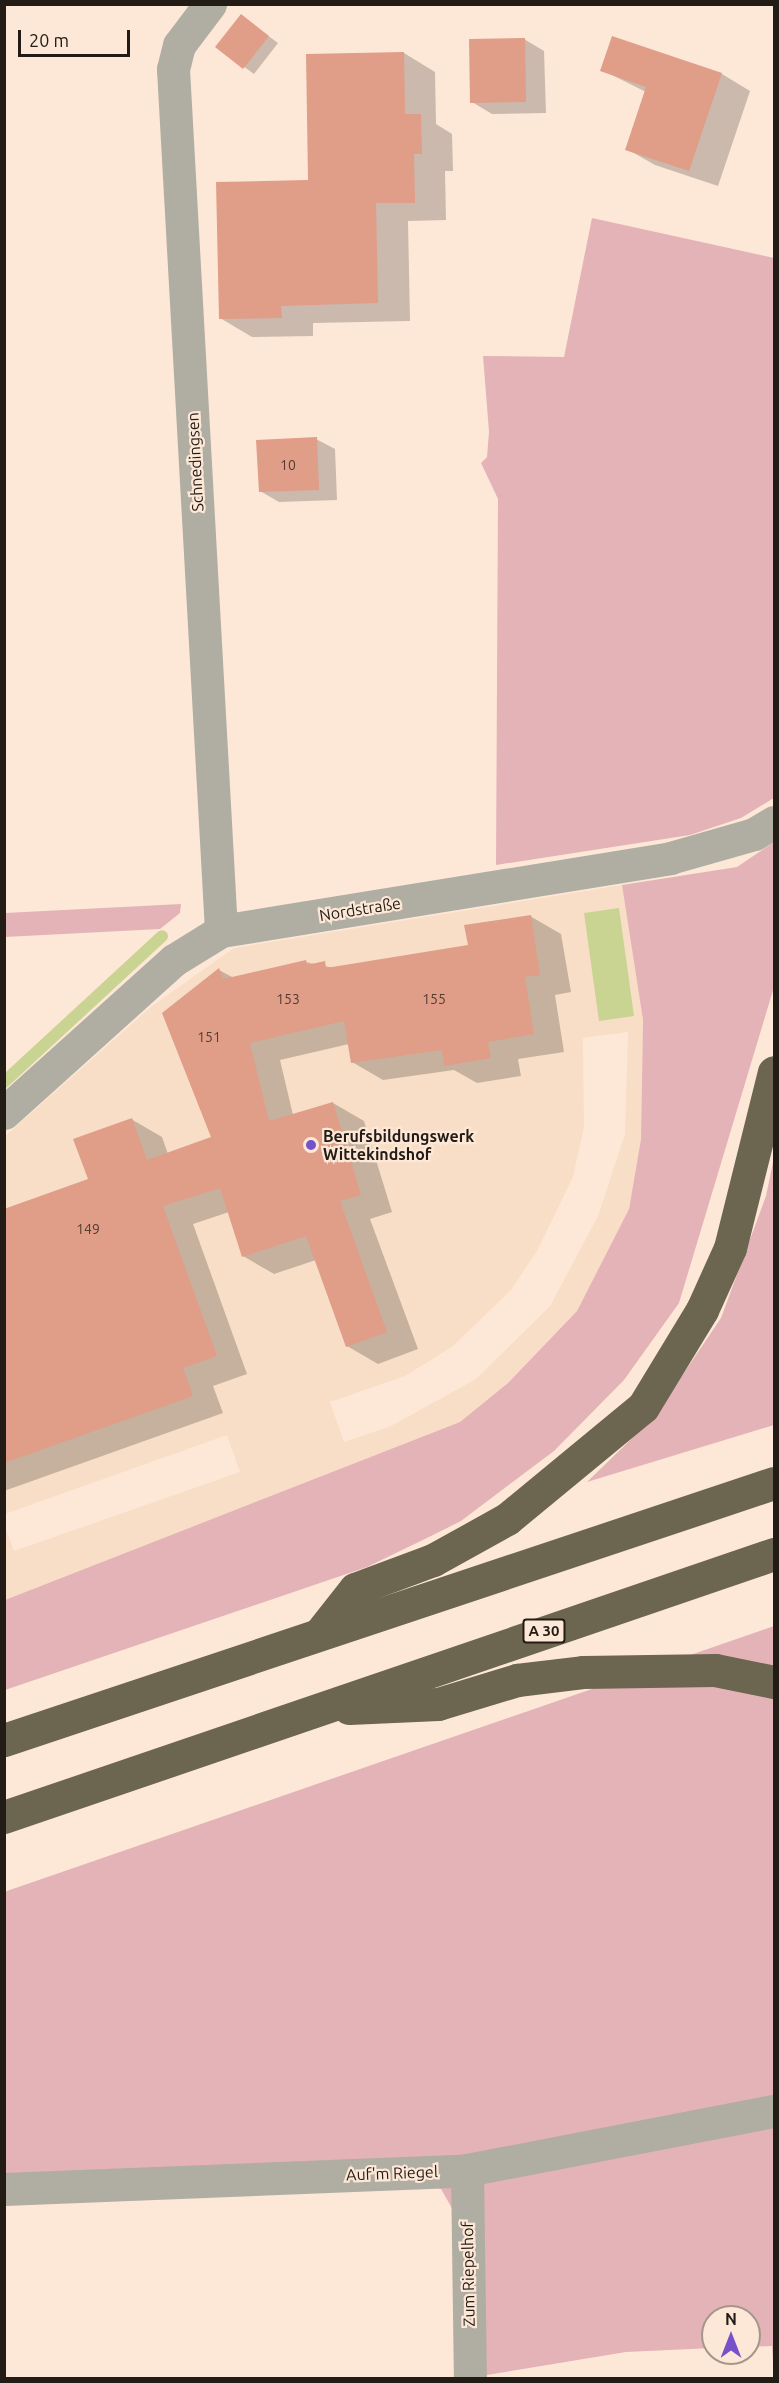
<!DOCTYPE html>
<meta charset="utf-8">
<style>
body{margin:0}
#map{position:relative;width:779px;height:2383px;overflow:hidden;background:#fde8d7;font-family:Ubuntu,sans-serif}
div>[style]{position:absolute}
[style*='--x']{left:calc(var(--x)*1px);top:calc(var(--y)*1px);width:calc(var(--w)*1px);rotate:calc(var(--a)*1deg)}
.built>*{inset:0;background:#f8dec7}
.green>*{inset:0;background:#e4b3b8}
.water>*{inset:0;background:#c9d392}
.shadow>*{inset:0;background:#0003}
.stream>*{height:12px;margin:-6px;padding:0 6px;transform-origin:6px;border-radius:6px;background:#c9d392}
.building>*{inset:0;background:#e09d88}
.minor>*{height:33px;margin:-16.5px;padding:0 16.5px;transform-origin:16.5px;border-radius:16.5px;background:#b0ada3}
.highway>*{height:33px;margin:-16.5px;padding:0 16.5px;transform-origin:16.5px;border-radius:16.5px;background:#6c6550}
.dots>*{width:16px;height:16px;translate:-50% -50%;box-sizing:border-box;border:3px solid #fde8d7;border-radius:50%}
span{translate:-50% -50%;white-space:nowrap;text-align:center;line-height:1.15;-webkit-text-stroke:4.5px #fde8d7;paint-order:stroke}
.number-label{font-size:14px;color:#523c32}
.number-label span{-webkit-text-stroke-width:0}
.shield-label span{padding:2px 4px;background:#fde8d7;border:2px solid;border-radius:4px;-webkit-text-stroke-width:0}
.shield-label{font-size:15px;color:#231c16;font-weight:700}
.street-label{font-size:16px;color:#231c16}
.poi-label{font-size:16px;color:#231c16;font-weight:700}
.left{translate:0 -50%;text-align:left}
.frame{position:absolute;inset:0;border:6px solid #231c16;pointer-events:none}
.north{position:absolute;left:701px;top:2305px;width:60px;height:60px;box-sizing:border-box;background:#fde8d7;border:2px solid #a6968a;border-radius:50%;rotate:0deg;font-size:16px;font-weight:700;line-height:24px;text-align:center;color:#231c16}
.north::after{content:'';display:block;margin:auto;width:21px;height:27px;background:#7751ca;clip-path:polygon(50% 0,100% 100%,50% 72%,0 100%)}
.scale{position:absolute;left:18px;top:30px;width:112px;height:27px;box-sizing:border-box;border:3px solid #231c16;border-top:0;padding-left:8px;font-size:18px;line-height:21px;white-space:nowrap;color:#231c16;-webkit-text-stroke:4px #fde8d7;paint-order:stroke}
</style>
<div id="map">
<div class="built">
<i style="clip-path:polygon(evenodd,622px 885px,643px 1020px,641px 1139px,629px 1209px,577px 1311px,508px 1383px,460px 1422px,5px 1600px,4px 1524px,14px 1551px,240px 1472px,227px 1435px,5px 1514px,5px 1136px,152px 1006px,234px 948px,622px 885px,628px 1032px,625px 1134px,598px 1216px,550px 1306px,476px 1379px,391px 1426px,344px 1442px,330px 1402px,405px 1376px,452px 1347px,511px 1290px,537px 1251px,573px 1177px,584px 1127px,583px 1038px,628px 1032px)"></i>
</div>
<div class="green">
<i style="clip-path:polygon(592px 218px,774px 258px,774px 798px,741px 818px,690px 835px,496px 865px,498px 499px,481px 463px,487px 457px,489px 432px,483px 356px,564px 357px)"></i>
<i style="clip-path:polygon(774px 842px,774px 987px,679px 1303px,624px 1380px,554px 1451px,461px 1521px,427px 1538px,367px 1567px,5px 1690px,5px 1600px,460px 1422px,508px 1383px,577px 1311px,629px 1209px,641px 1139px,643px 1020px,622px 885px,737px 867px)"></i>
<i style="clip-path:polygon(181px 904px,180px 913px,160px 929px,5px 937px,5px 913px)"></i>
<i style="clip-path:polygon(774px 1157px,774px 1425px,587px 1482px,654px 1417px,721px 1318px,766px 1196px)"></i>
<i style="clip-path:polygon(774px 1626px,774px 2378px,772px 2346px,749px 2347px,749px 2317px,713px 2317px,713px 2348px,626px 2352px,481px 2376px,453px 2210px,441px 2189px,433px 2187px,5px 2204px,4px 1892px)"></i>
</div>
<div class="water">
<i style="clip-path:polygon(619px 908px,634px 1016px,599px 1021px,584px 913px)"></i>
</div>
<div class="shadow">
<i style="clip-path:polygon(241px 16px,278px 43px,254px 74px,217px 47px)"></i>
<i style="clip-path:polygon(613px 38px,722px 74px,750px 91px,718px 186px,655px 165px,627px 149px,646px 92px,602px 70px)"></i>
<i style="clip-path:polygon(524px 39px,544px 51px,546px 113px,492px 114px,472px 102px)"></i>
<i style="clip-path:polygon(404px 53px,435px 72px,436px 124px,452px 134px,453px 171px,445px 171px,446px 220px,408px 221px,410px 321px,313px 323px,313px 336px,252px 337px,220px 318px,310px 181px)"></i>
<i style="clip-path:polygon(316px 439px,335px 449px,337px 500px,279px 502px,260px 491px)"></i>
<i style="clip-path:polygon(530px 916px,561px 934px,571px 992px,555px 995px,564px 1052px,518px 1059px,521px 1076px,477px 1083px,454px 1070px,383px 1080px,352px 1062px,349px 1044px,280px 1060px,293px 1115px,333px 1103px,364px 1121px,392px 1212px,370px 1219px,418px 1349px,378px 1364px,347px 1346px,316px 1260px,274px 1274px,243px 1256px,229px 1212px,193px 1224px,247px 1374px,213px 1386px,223px 1413px,4px 1491px,4px 1210px,90px 1180px,131px 1119px,162px 1137px,168px 1154px,213px 1138px,219px 970px,234px 978px,305px 962px,334px 968px,469px 947px)"></i>
</div>
<div class="stream">
<i style="--x:4;--y:1082;--w:215;--a:-42.7"></i>
</div>
<div class="building">
<i style="clip-path:polygon(241px 14px,269px 36px,243px 69px,215px 47px)"></i>
<i style="clip-path:polygon(612px 36px,722px 73px,689px 171px,625px 150px,646px 87px,600px 71px)"></i>
<i style="clip-path:polygon(525px 38px,526px 102px,470px 103px,469px 39px)"></i>
<i style="clip-path:polygon(404px 52px,405px 114px,421px 114px,422px 154px,414px 154px,415px 203px,376px 203px,378px 303px,281px 306px,282px 318px,219px 319px,216px 182px,308px 180px,306px 54px)"></i>
<i style="clip-path:polygon(317px 437px,319px 490px,259px 492px,256px 440px)"></i>
<i style="clip-path:polygon(531px 915px,540px 975px,525px 977px,534px 1034px,488px 1042px,491px 1058px,444px 1066px,442px 1050px,351px 1063px,344px 1021px,250px 1043px,269px 1121px,333px 1102px,361px 1195px,340px 1201px,387px 1332px,346px 1347px,306px 1236px,242px 1257px,220px 1188px,163px 1206px,217px 1356px,183px 1368px,193px 1396px,4px 1463px,4px 1209px,88px 1179px,73px 1139px,132px 1118px,147px 1160px,211px 1137px,162px 1013px,219px 968px,223px 979px,306px 960px,307px 965px,325px 961px,326px 968px,468px 945px,464px 925px)"></i>
</div>
<div class="minor">
<i style="--x:210;--y:4;--w:51;--a:127.1"></i>
<i style="--x:179;--y:45;--w:25;--a:104"></i>
<i style="--x:173;--y:69;--w:863;--a:86.81"></i>
<i style="--x:4;--y:1113;--w:229;--a:-42"></i>
<i style="--x:174;--y:960;--w:55;--a:-31.7"></i>
<i style="--x:221;--y:931;--w:455;--a:-9.2"></i>
<i style="--x:670;--y:858;--w:87;--a:-15.9"></i>
<i style="--x:754;--y:834;--w:23;--a:-31"></i>
<i style="--x:467;--y:2170;--w:208;--a:89.2"></i>
<i style="--x:4;--y:2189;--w:463;--a:-2.3"></i>
<i style="--x:467;--y:2170;--w:313;--a:-10.9"></i>
</div>
<div class="highway">
<i style="--x:321;--y:1632;--w:55;--a:-51.7"></i>
<i style="--x:355;--y:1589;--w:83;--a:-20.4"></i>
<i style="--x:433;--y:1560;--w:85;--a:-29"></i>
<i style="--x:507;--y:1519;--w:176;--a:-39.5"></i>
<i style="--x:643;--y:1407;--w:114;--a:-58.7"></i>
<i style="--x:702;--y:1310;--w:68;--a:-65.7"></i>
<i style="--x:730;--y:1248;--w:181;--a:-76"></i>
<i style="--x:349;--y:1708;--w:89;--a:-2.6"></i>
<i style="--x:438;--y:1704;--w:83;--a:-16.9"></i>
<i style="--x:517;--y:1680;--w:66;--a:-6.9"></i>
<i style="--x:583;--y:1672;--w:132;--a:-0.9"></i>
<i style="--x:715;--y:1670;--w:60;--a:11.5"></i>
<i style="--x:4;--y:1740;--w:812;--a:-18.46"></i>
<i style="--x:4;--y:1817;--w:814;--a:-18.86"></i>
</div>
<div class="dots">
<i style="left:311px;top:1145px;background:#7751ca"></i>
</div>
<div class="number-label">
<span style="left:288px;top:465px">10</span>
<span style="left:288px;top:999px">153</span>
<span style="left:434px;top:999px">155</span>
<span style="left:209px;top:1037px">151</span>
<span style="left:88px;top:1229px">149</span>
</div>
<div class="shield-label">
<span style="left:544px;top:1631px">A 30</span>
</div>
<div class="street-label">
<span style="left:195px;top:462px;rotate:-93deg">Schnedingsen</span>
<span style="left:360px;top:909px;rotate:-9deg">Nordstraße</span>
<span style="left:392px;top:2173px;rotate:-2deg">Auf'm Riegel</span>
<span style="left:468px;top:2274px;rotate:-91deg">Zum Riepelhof</span>
</div>
<div class="poi-label">
<span class="left" style="left:323px;top:1145px">Berufsbildungswerk<br>Wittekindshof</span>
</div>
<div class="frame"></div>
<div class="north">N</div>
<div class="scale">20 m</div>
</div>
